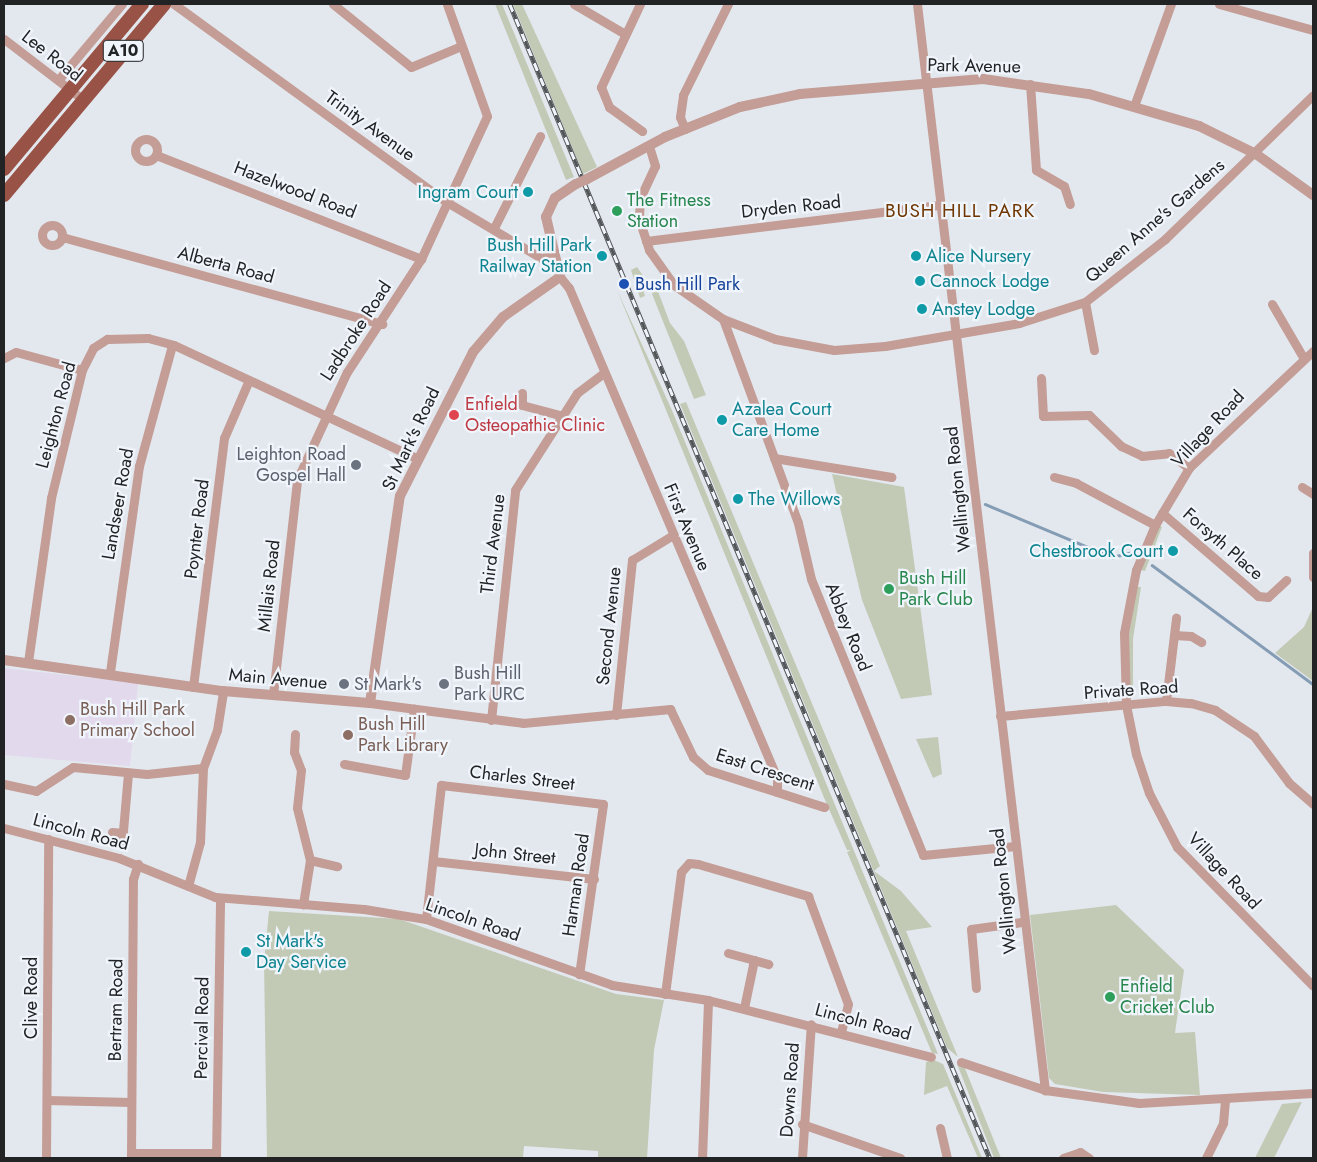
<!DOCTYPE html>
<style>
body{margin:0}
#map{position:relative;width:1317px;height:1162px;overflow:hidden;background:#e3e8ef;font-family:Jost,sans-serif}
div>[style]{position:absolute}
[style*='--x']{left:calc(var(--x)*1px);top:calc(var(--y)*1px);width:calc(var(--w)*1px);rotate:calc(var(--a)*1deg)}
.education>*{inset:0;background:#e3d9ed}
.green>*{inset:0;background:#c2cab6}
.stream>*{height:2.5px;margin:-1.25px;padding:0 1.25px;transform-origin:1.25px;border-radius:1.25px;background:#859cb5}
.minor>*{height:9px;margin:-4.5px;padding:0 4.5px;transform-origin:4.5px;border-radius:4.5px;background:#c39d96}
.minor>.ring{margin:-4.5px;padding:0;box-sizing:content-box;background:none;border:9px solid #c39d96;border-radius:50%}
.tertiary>*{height:10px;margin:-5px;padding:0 5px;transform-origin:5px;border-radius:5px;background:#c39d96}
.trunk>*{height:14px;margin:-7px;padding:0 7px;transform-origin:7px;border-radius:7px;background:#985246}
.rail>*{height:4.5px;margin-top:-2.25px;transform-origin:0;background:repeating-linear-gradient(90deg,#f0f5fc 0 8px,#535659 0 16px);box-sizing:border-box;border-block:1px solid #535659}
.tertiary-bridge>*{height:10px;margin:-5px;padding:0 5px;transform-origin:5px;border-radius:5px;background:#c39d96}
.dots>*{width:14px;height:14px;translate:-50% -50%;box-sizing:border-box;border:2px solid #f0f5fc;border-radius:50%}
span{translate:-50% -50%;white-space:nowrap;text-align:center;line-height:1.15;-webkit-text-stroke:4.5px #f0f5fc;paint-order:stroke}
.shield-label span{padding:1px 4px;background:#f0f5fc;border:1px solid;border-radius:4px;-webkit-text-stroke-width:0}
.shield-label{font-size:16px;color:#212325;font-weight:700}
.street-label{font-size:18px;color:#212325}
.culture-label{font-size:18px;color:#0d838f}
.right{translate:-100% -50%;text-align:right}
.left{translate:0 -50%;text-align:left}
.leisure-label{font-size:18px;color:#27864d}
.transit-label{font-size:18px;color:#164399}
.health-label{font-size:18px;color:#be3a42}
.worship-label{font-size:18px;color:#5b616d}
.education-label{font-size:18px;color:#785e54}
.neighbourhood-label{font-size:19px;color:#703601;letter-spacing:1px}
.frame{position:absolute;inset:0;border:5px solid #212325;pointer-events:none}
</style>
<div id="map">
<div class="education">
<i style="clip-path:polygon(4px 668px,138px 683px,130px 766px,4px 755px)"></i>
</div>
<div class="green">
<i style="clip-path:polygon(495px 4px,502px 4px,574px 177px,566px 180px)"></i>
<i style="clip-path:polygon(513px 4px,522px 4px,597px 167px,583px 174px)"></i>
<i style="clip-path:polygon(637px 267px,644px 277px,640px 280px,645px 296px,640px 298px,631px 270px)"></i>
<i style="clip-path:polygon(656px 286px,670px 323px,684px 341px,706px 395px,694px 399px,652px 294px)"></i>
<i style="clip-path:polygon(617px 290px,671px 408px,938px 1054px,932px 1053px,847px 852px,851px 850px,847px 850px,825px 800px)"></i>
<i style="clip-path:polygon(686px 402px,880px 866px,874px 871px,901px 891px,932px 927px,906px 931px,958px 1057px,947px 1048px,680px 404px)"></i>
<i style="clip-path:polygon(832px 474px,904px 487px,932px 695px,901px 699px,862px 600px)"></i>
<i style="clip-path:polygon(1159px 525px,1162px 527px,1145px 571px,1140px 570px)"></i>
<i style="clip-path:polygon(1136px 587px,1141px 587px,1133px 639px,1133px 694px,1127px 695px,1128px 639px)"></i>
<i style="clip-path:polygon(1313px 607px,1313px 681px,1275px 653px,1304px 627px)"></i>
<i style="clip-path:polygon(938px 737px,942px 774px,933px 778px,916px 739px)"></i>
<i style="clip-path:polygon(1116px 905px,1184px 970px,1175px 1033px,1195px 1032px,1200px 1095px,1103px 1092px,1055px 1084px,1049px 1078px,1030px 915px)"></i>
<i style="clip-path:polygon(269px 911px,399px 919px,616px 994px,664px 1000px,654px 1050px,647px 1158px,598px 1158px,598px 1151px,524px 1146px,523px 1158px,267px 1158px,264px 961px)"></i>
<i style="clip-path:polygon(934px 1060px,943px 1064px,982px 1158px,978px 1158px,947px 1086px,924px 1095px,926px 1062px)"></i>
<i style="clip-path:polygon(957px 1064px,964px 1066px,1001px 1158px,994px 1158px)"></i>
<i style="clip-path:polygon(1302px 1102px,1274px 1158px,1255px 1158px,1282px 1104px)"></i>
</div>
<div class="stream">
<i style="--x:985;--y:504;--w:138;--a:22.7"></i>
<i style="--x:1112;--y:557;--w:18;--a:-13"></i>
<i style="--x:1152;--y:565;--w:200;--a:36.5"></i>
</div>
<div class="minor">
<i style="--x:174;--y:4;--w:335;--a:36"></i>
<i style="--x:445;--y:201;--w:112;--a:30.7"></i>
<i style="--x:541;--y:258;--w:13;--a:-13"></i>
<i style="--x:333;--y:4;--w:100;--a:38.9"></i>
<i style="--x:411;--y:67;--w:54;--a:-22.8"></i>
<i style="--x:574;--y:4;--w:59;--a:30.5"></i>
<i style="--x:640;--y:4;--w:92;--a:115.2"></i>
<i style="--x:601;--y:87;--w:22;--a:68"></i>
<i style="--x:609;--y:107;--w:41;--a:36"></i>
<i style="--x:917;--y:4;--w:1094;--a:83.28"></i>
<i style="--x:1219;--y:4;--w:98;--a:15.5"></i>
<i style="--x:4;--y:39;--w:97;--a:37.5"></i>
<i style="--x:59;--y:79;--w:98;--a:-50"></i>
<i style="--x:1030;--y:84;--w:86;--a:86"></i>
<i style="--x:1036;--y:170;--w:32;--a:30"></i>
<i style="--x:1064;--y:186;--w:19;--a:72"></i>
<i style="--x:1134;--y:106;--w:109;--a:-70.1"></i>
<i style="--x:685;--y:129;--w:13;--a:-113"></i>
<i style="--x:680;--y:117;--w:22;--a:-82"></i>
<i style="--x:683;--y:95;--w:102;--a:-63.7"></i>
<i class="ring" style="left:135px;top:139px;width:13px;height:13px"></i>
<i style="--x:649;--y:146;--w:21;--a:73"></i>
<i style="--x:655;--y:166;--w:35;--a:115"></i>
<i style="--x:640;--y:198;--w:21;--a:93"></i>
<i style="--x:639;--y:219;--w:33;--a:72"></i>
<i style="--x:649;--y:250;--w:43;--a:54.5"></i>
<i style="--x:674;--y:285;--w:60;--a:34.8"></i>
<i style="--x:723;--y:319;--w:56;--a:21"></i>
<i style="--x:775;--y:339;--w:60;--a:10.6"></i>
<i style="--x:834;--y:350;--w:51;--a:-4.5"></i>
<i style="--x:885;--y:346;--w:136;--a:-9.7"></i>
<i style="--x:1019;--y:323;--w:69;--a:-17.7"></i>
<i style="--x:1085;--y:302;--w:102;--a:-38.2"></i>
<i style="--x:1165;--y:239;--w:206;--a:-44.2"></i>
<i style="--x:156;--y:155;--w:285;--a:21.4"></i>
<i class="ring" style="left:42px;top:225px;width:11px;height:11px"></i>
<i style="--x:494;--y:228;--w:103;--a:-63.4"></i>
<i style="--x:62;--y:237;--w:332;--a:15.2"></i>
<i style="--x:646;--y:241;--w:295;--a:-7"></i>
<i style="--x:560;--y:277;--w:14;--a:51"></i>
<i style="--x:569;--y:288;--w:532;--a:67"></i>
<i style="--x:777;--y:778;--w:14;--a:90"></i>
<i style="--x:1085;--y:302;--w:49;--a:79.4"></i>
<i style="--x:1272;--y:304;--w:61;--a:59.7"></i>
<i style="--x:723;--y:319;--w:217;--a:69.8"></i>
<i style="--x:798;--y:523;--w:57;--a:76.9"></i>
<i style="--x:811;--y:579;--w:298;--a:67.9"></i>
<i style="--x:923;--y:855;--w:93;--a:-5.5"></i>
<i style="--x:1313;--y:351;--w:170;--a:136.7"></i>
<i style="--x:1189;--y:468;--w:66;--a:120.8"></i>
<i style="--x:1155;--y:525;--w:49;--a:112.9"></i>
<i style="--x:1136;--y:570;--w:64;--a:100.8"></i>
<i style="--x:1124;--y:633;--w:72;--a:88.4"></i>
<i style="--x:1126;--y:705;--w:50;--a:78.5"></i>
<i style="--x:1136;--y:754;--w:41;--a:71.6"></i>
<i style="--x:1149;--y:793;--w:61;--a:62.6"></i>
<i style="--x:1177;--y:847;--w:194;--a:45.6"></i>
<i style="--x:4;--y:358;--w:13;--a:-27"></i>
<i style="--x:16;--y:352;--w:68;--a:15.3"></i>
<i style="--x:1041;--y:378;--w:38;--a:87"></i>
<i style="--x:1043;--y:416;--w:46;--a:-1.2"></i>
<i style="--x:1089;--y:415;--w:45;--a:44.1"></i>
<i style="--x:1121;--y:446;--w:23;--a:25"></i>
<i style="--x:1142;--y:456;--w:27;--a:-6"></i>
<i style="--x:1169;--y:453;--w:25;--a:37"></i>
<i style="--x:522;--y:393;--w:12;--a:90"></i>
<i style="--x:522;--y:405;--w:42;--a:15"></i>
<i style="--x:774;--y:458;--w:119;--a:9.2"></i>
<i style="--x:1054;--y:477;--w:23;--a:15"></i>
<i style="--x:1076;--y:483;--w:89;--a:28"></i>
<i style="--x:1302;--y:487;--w:13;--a:32"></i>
<i style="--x:1162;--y:513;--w:127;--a:40.8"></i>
<i style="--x:1258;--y:596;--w:10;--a:6"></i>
<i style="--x:1268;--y:597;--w:25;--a:-43"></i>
<i style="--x:1313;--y:553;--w:24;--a:90"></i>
<i style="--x:1174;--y:635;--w:17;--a:3"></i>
<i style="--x:1191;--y:636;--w:12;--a:31"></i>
<i style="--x:28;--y:662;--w:166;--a:-82"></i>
<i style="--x:51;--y:498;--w:132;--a:-76.4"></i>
<i style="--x:82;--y:370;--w:25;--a:-63"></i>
<i style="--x:93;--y:348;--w:17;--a:-33"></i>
<i style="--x:107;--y:339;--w:41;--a:-1.4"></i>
<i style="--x:148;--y:338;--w:27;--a:15"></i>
<i style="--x:174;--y:345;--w:267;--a:25"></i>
<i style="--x:110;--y:672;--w:208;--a:-82"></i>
<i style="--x:139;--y:466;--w:125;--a:-74.7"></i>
<i style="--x:193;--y:687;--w:251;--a:-82.9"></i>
<i style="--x:224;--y:438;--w:63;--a:-66.7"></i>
<i style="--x:273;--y:695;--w:216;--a:-83.6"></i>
<i style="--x:297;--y:480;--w:119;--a:-65.2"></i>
<i style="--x:347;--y:372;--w:135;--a:-56.8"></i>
<i style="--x:421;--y:259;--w:157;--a:-65.2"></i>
<i style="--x:487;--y:116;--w:119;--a:-109.7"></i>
<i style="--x:1166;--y:701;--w:84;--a:-83.1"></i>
<i style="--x:370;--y:703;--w:154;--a:7.4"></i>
<i style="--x:523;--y:723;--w:148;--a:-5.4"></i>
<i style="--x:670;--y:709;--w:53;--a:64.4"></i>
<i style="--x:693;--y:757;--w:20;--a:41"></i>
<i style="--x:708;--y:770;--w:122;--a:17.7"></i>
<i style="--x:616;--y:715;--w:156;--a:-84.1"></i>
<i style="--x:632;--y:560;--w:48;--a:-31.4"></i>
<i style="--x:1000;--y:716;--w:167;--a:-5.2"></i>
<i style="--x:1166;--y:701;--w:25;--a:5"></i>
<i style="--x:1191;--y:703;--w:25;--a:16"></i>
<i style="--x:1215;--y:710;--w:47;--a:33.7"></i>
<i style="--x:1254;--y:736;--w:59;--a:53.3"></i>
<i style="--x:1289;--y:783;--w:32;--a:41"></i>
<i style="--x:491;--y:720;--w:231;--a:-84"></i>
<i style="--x:515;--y:490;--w:115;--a:-57.4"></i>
<i style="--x:577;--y:393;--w:34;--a:-37"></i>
<i style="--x:295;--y:734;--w:18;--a:93"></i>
<i style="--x:294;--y:752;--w:19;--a:69"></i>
<i style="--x:301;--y:770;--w:38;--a:96"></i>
<i style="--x:297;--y:808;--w:54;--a:76"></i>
<i style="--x:310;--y:860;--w:45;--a:99"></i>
<i style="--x:344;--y:764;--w:62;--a:10.2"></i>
<i style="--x:405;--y:775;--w:67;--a:-82.2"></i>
<i style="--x:4;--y:784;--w:33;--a:12"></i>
<i style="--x:36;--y:791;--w:44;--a:-33"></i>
<i style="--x:73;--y:767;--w:74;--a:5.4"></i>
<i style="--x:147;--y:774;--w:56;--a:-6.1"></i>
<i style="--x:4;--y:828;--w:119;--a:14.6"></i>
<i style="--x:119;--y:858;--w:104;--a:22.1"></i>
<i style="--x:215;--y:897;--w:149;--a:4.6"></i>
<i style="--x:364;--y:909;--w:63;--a:9.2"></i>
<i style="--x:426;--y:919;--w:197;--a:19.5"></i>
<i style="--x:612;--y:985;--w:97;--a:8.9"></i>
<i style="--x:708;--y:1000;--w:230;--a:14.3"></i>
<i style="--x:112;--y:832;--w:11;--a:5"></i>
<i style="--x:122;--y:842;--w:69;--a:-85"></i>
<i style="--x:310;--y:860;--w:28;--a:13"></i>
<i style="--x:433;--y:861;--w:162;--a:6.4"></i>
<i style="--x:188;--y:886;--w:46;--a:-74.7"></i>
<i style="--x:200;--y:842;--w:74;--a:-87.7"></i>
<i style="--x:203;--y:768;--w:40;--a:-69.8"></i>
<i style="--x:217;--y:730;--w:39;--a:-81"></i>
<i style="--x:426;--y:919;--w:135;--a:-83.6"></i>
<i style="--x:441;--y:785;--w:163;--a:6.7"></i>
<i style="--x:603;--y:804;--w:172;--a:98"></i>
<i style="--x:728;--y:953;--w:27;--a:15"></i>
<i style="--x:754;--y:960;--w:49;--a:101.8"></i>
<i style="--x:754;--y:960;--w:15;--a:16"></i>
<i style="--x:976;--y:988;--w:59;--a:-94.8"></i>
<i style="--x:971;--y:929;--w:51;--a:-7.8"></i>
<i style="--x:665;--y:994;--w:123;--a:-82.5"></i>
<i style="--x:681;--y:872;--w:12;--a:-48"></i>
<i style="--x:689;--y:863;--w:9;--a:6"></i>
<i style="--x:698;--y:864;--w:115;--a:16.2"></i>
<i style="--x:808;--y:896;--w:115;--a:69.7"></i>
<i style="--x:848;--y:1004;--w:30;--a:104"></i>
<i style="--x:961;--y:1062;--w:89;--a:18.4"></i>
<i style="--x:1045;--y:1090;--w:95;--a:7.9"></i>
<i style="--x:1139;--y:1103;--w:174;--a:-3.3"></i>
<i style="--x:47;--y:1100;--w:84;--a:1.4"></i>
<i style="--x:802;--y:1124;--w:104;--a:19.1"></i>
<i style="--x:940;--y:1128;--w:31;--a:77"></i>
<i style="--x:131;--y:1153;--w:85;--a:0"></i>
<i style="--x:46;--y:1158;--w:319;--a:-89.6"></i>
<i style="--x:131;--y:1158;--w:279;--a:-89.6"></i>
<i style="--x:133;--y:879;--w:16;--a:-72"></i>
<i style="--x:216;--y:1158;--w:260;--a:-89.1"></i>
<i style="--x:702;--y:1158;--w:158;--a:-87.8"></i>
<i style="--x:802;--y:1158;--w:134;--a:-86.2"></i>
<i style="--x:1063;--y:1158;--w:18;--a:-19"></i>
<i style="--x:1080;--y:1152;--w:11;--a:34"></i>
<i style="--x:1206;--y:1158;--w:39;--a:-64"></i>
<i style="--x:1223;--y:1123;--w:22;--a:-85"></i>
</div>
<div class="tertiary">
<i style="--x:587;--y:179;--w:89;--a:-28.3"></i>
<i style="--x:665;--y:137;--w:81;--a:-21.8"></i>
<i style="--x:740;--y:107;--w:61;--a:-12.2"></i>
<i style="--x:800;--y:94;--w:184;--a:-4.7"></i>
<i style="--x:983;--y:79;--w:107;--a:8.1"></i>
<i style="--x:1089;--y:94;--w:115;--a:16.2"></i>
<i style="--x:1199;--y:126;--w:64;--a:26.2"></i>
<i style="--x:1256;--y:154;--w:70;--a:35.7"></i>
<i style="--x:4;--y:660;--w:221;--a:8.1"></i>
<i style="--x:223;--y:691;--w:147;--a:4.7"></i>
<i style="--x:370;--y:703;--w:209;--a:-81.8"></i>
<i style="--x:400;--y:496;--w:161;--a:-63.1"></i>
<i style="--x:473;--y:352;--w:46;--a:-49.4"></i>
<i style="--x:503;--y:317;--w:70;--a:-35.1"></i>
<i style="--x:560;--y:277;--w:62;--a:-103.1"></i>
<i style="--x:546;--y:217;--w:21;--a:-65"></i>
<i style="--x:555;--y:198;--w:25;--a:-34"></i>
</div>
<div class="trunk">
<i style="--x:4;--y:169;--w:215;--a:-50.1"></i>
<i style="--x:4;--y:195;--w:249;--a:-50"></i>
</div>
<div class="rail">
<i style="--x:510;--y:4;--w:1250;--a:67.42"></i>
</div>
<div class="tertiary-bridge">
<i style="--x:576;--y:184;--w:12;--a:-24"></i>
</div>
<div class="dots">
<i style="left:528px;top:192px;background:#0f9aa8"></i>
<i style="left:617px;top:211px;background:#2e9e5b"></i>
<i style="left:602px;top:256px;background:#0f9aa8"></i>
<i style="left:916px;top:256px;background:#0f9aa8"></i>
<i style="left:920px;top:281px;background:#0f9aa8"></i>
<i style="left:624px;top:284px;background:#1a4fb4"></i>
<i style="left:922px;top:309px;background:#0f9aa8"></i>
<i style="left:454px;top:415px;background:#e0444e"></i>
<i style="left:722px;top:420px;background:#0f9aa8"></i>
<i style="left:356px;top:465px;background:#6b7280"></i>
<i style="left:738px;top:499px;background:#0f9aa8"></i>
<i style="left:1173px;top:551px;background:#0f9aa8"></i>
<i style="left:889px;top:589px;background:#2e9e5b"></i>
<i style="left:344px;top:684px;background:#6b7280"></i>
<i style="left:444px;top:684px;background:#6b7280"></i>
<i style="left:70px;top:720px;background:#8d6e63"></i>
<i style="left:348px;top:735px;background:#8d6e63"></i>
<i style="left:246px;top:952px;background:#0f9aa8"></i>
<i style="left:1110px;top:997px;background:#2e9e5b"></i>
</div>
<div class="shield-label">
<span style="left:123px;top:51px">A10</span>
</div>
<div class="street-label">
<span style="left:52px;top:56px;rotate:38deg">Lee Road</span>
<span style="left:974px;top:66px;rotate:1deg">Park Avenue</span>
<span style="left:370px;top:126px;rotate:36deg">Trinity Avenue</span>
<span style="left:295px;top:190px;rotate:21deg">Hazelwood Road</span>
<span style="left:791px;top:207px;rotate:-6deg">Dryden Road</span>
<span style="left:1155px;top:221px;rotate:-41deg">Queen Anne's Gardens</span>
<span style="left:226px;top:265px;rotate:15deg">Alberta Road</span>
<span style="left:356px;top:331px;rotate:-57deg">Ladbroke Road</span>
<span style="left:56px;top:415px;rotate:-75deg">Leighton Road</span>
<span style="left:1208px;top:429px;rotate:-47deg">Village Road</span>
<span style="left:411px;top:439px;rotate:-65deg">St Mark's Road</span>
<span style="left:958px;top:489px;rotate:-96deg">Wellington Road</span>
<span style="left:118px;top:504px;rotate:-80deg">Landseer Road</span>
<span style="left:687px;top:527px;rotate:67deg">First Avenue</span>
<span style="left:197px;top:529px;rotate:-83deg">Poynter Road</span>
<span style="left:493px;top:544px;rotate:-83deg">Third Avenue</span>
<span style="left:1223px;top:544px;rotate:41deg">Forsyth Place</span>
<span style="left:269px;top:586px;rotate:-84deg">Millais Road</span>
<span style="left:609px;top:626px;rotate:-84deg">Second Avenue</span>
<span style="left:848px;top:627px;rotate:68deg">Abbey Road</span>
<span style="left:278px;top:679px;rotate:5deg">Main Avenue</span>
<span style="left:1131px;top:690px;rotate:-4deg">Private Road</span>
<span style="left:765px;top:770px;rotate:18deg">East Crescent</span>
<span style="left:522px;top:778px;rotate:7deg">Charles Street</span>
<span style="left:81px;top:832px;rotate:15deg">Lincoln Road</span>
<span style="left:515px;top:854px;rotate:6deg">John Street</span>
<span style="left:1224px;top:871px;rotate:47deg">Village Road</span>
<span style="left:576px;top:885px;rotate:-82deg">Harman Road</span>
<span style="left:1004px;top:891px;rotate:-96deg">Wellington Road</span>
<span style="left:473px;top:920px;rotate:19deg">Lincoln Road</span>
<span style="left:31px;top:998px;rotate:-90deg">Clive Road</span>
<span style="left:116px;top:1010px;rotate:-89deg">Bertram Road</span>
<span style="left:863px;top:1022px;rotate:15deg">Lincoln Road</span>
<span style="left:202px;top:1028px;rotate:-89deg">Percival Road</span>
<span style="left:790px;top:1090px;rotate:-86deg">Downs Road</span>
</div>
<div class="culture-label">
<span class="right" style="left:518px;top:192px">Ingram Court</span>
<span class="right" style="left:592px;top:256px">Bush Hill Park<br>Railway Station</span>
<span class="left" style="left:926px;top:256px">Alice Nursery</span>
<span class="left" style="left:930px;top:281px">Cannock Lodge</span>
<span class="left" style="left:932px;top:309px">Anstey Lodge</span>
<span class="left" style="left:732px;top:420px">Azalea Court<br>Care Home</span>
<span class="left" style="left:748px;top:499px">The Willows</span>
<span class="right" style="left:1163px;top:551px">Chestbrook Court</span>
<span class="left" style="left:256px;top:952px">St Mark's<br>Day Service</span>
</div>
<div class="leisure-label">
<span class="left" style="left:627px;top:211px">The Fitness<br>Station</span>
<span class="left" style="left:899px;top:589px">Bush Hill<br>Park Club</span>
<span class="left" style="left:1120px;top:997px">Enfield<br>Cricket Club</span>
</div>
<div class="transit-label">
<span class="left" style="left:635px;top:284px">Bush Hill Park</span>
</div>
<div class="health-label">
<span class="left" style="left:465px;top:415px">Enfield<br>Osteopathic Clinic</span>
</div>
<div class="worship-label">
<span class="right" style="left:346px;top:465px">Leighton Road<br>Gospel Hall</span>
<span class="left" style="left:454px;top:684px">Bush Hill<br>Park URC</span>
<span class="left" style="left:354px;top:684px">St Mark's</span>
</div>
<div class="education-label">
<span class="left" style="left:80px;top:720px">Bush Hill Park<br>Primary School</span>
<span class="left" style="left:358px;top:735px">Bush Hill<br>Park Library</span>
</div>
<div class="neighbourhood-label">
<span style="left:960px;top:211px">BUSH HILL PARK</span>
</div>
<div class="frame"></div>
</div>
